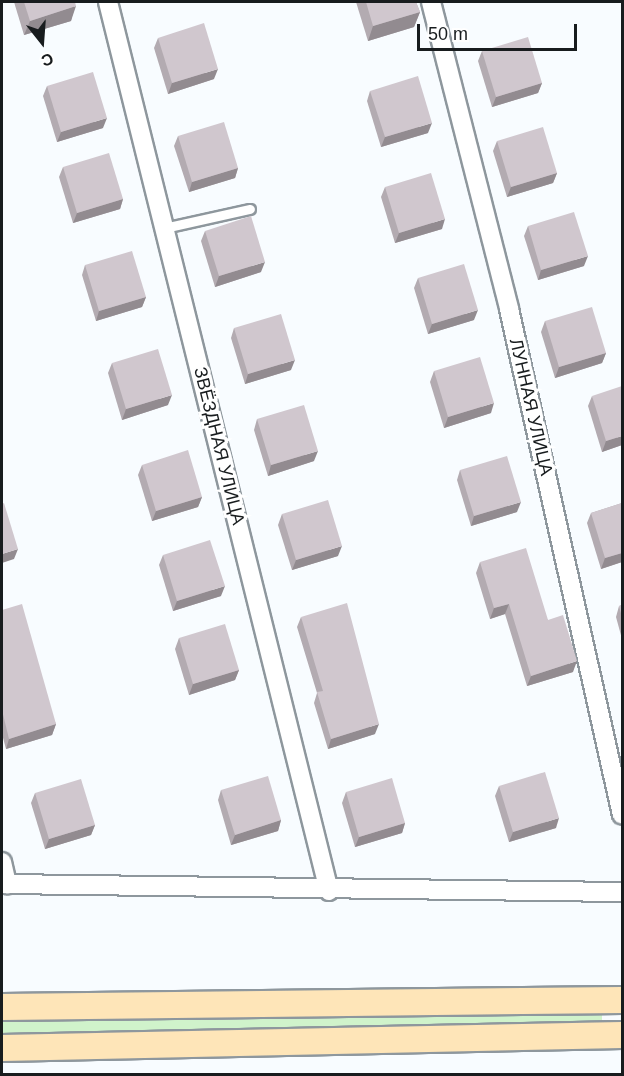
<!DOCTYPE html>
<meta charset="utf-8">
<style>
body{margin:0}
#map{position:relative;width:624px;height:1076px;overflow:hidden;background:#f8fcff;font-family:Helvetica,sans-serif}
div>[style]{position:absolute}
[style*='--x']{left:calc(var(--x)*1px);top:calc(var(--y)*1px);width:calc(var(--w)*1px);rotate:calc(var(--a)*1deg)}
.green>*{inset:0;background:#d0f3cb}
.roads{filter:drop-shadow(2px 0 #8e979d) drop-shadow(-2px 0 #8e979d) drop-shadow(0 2px #8e979d) drop-shadow(0 -2px #8e979d)}
.lane>*{height:9px;margin:-4.5px;padding:0 4.5px;transform-origin:4.5px;border-radius:4.5px;background:#fff}
.street>*{height:18px;margin:-9px;padding:0 9px;transform-origin:9px;border-radius:9px;background:#fff}
.secondary>*{height:26px;margin:-13px;padding:0 13px;transform-origin:13px;border-radius:13px;background:#fee5b8}
.wall>*{inset:0;background:#b3abb1}
.shaded-wall>*{inset:0;background:#928b90}
.building>*{inset:0;background:#d0c7ce}
span{translate:-50% -50%;white-space:nowrap;text-align:center;line-height:1.15;-webkit-text-stroke:6px #fff;paint-order:stroke}
.street-label{font-size:18px;color:#181c1e}
.frame{position:absolute;inset:0;border:3px solid #181c1e;pointer-events:none}
.north{position:absolute;left:12px;top:12px;width:60px;height:60px;-webkit-text-stroke:4px #fff;paint-order:stroke;rotate:163deg;font-size:16px;font-weight:700;line-height:24px;text-align:center;color:#181c1e}
.north::after{content:'';display:block;margin:auto;width:21px;height:27px;background:#181c1e;clip-path:polygon(50% 0,100% 100%,50% 72%,0 100%)}
.scale{position:absolute;left:417px;top:24px;width:160px;height:27px;box-sizing:border-box;border:3px solid #181c1e;border-top:0;padding-left:8px;font-size:18px;line-height:21px;white-space:nowrap;color:#181c1e;-webkit-text-stroke:4px #fff;paint-order:stroke}
</style>
<div id="map">
<div class="green">
<i style="clip-path:polygon(602px 1013px,602px 1030px,2px 1035px,2px 1021px)"></i>
</div>
<div class="roads">
<div class="lane">
<i style="--x:164;--y:228;--w:88;--a:-12.5"></i>
</div>
<div class="street">
<i style="--x:108;--y:2;--w:916;--a:76.04"></i>
<i style="--x:431;--y:2;--w:317;--a:75.7"></i>
<i style="--x:509;--y:309;--w:518;--a:77.41"></i>
<i style="--x:2;--y:862;--w:23;--a:77"></i>
<i style="--x:2;--y:884;--w:620;--a:0.74"></i>
</div>
<div class="secondary">
<i style="--x:2;--y:1007;--w:620;--a:-0.65"></i>
<i style="--x:2;--y:1048;--w:620;--a:-1.2"></i>
</div>
</div>
<div class="wall">
<i style="clip-path:polygon(14px 2px,75px 2px,71px 21px,24px 35px)"></i>
<i style="clip-path:polygon(356px 2px,416px 2px,420px 12px,414px 27px,368px 41px)"></i>
<i style="clip-path:polygon(158px 38px,214px 79px,168px 94px,154px 48px)"></i>
<i style="clip-path:polygon(482px 51px,542px 83px,538px 93px,492px 107px,478px 61px)"></i>
<i style="clip-path:polygon(47px 86px,103px 128px,57px 142px,43px 96px)"></i>
<i style="clip-path:polygon(370px 91px,428px 133px,381px 147px,367px 101px)"></i>
<i style="clip-path:polygon(178px 136px,238px 168px,235px 178px,189px 192px,174px 146px)"></i>
<i style="clip-path:polygon(497px 141px,557px 173px,553px 183px,507px 197px,493px 151px)"></i>
<i style="clip-path:polygon(63px 167px,123px 199px,120px 209px,73px 223px,59px 177px)"></i>
<i style="clip-path:polygon(385px 187px,442px 229px,395px 243px,381px 197px)"></i>
<i style="clip-path:polygon(528px 226px,584px 266px,538px 280px,524px 236px)"></i>
<i style="clip-path:polygon(205px 231px,261px 272px,215px 287px,201px 241px)"></i>
<i style="clip-path:polygon(85px 265px,146px 297px,142px 307px,96px 321px,82px 275px)"></i>
<i style="clip-path:polygon(418px 278px,474px 320px,428px 334px,414px 288px)"></i>
<i style="clip-path:polygon(545px 321px,606px 353px,602px 363px,555px 378px,541px 332px)"></i>
<i style="clip-path:polygon(234px 328px,291px 370px,245px 384px,231px 338px)"></i>
<i style="clip-path:polygon(112px 363px,168px 405px,122px 420px,108px 373px)"></i>
<i style="clip-path:polygon(434px 371px,491px 413px,444px 428px,430px 382px)"></i>
<i style="clip-path:polygon(592px 396px,622px 445px,602px 452px,588px 406px)"></i>
<i style="clip-path:polygon(257px 419px,314px 461px,268px 476px,254px 430px)"></i>
<i style="clip-path:polygon(142px 465px,202px 497px,198px 507px,152px 521px,138px 475px)"></i>
<i style="clip-path:polygon(460px 470px,517px 512px,471px 526px,457px 480px)"></i>
<i style="clip-path:polygon(622px 503px,622px 562px,601px 569px,587px 523px,591px 513px)"></i>
<i style="clip-path:polygon(282px 514px,338px 556px,292px 570px,278px 525px)"></i>
<i style="clip-path:polygon(163px 555px,221px 596px,173px 611px,159px 565px)"></i>
<i style="clip-path:polygon(480px 562px,548px 620px,573px 672px,527px 686px,505px 614px,490px 619px,476px 573px)"></i>
<i style="clip-path:polygon(622px 605px,622px 639px,616px 617px,619px 606px)"></i>
<i style="clip-path:polygon(2px 610px,56px 724px,52px 735px,6px 749px,2px 734px)"></i>
<i style="clip-path:polygon(301px 617px,375px 734px,328px 749px,314px 703px,317px 693px,297px 627px)"></i>
<i style="clip-path:polygon(179px 638px,239px 670px,235px 680px,189px 695px,175px 649px)"></i>
<i style="clip-path:polygon(499px 786px,556px 828px,509px 842px,495px 796px)"></i>
<i style="clip-path:polygon(221px 790px,281px 820px,278px 831px,231px 845px,218px 800px)"></i>
<i style="clip-path:polygon(346px 792px,405px 823px,402px 833px,355px 847px,342px 803px)"></i>
<i style="clip-path:polygon(35px 793px,95px 825px,91px 835px,45px 849px,31px 803px)"></i>
</div>
<div class="shaded-wall">
<i style="clip-path:polygon(76px 6px,71px 21px,24px 35px,30px 21px)"></i>
<i style="clip-path:polygon(420px 12px,414px 27px,368px 41px,373px 26px)"></i>
<i style="clip-path:polygon(218px 69px,214px 79px,168px 94px,172px 83px)"></i>
<i style="clip-path:polygon(542px 83px,538px 93px,492px 107px,496px 97px)"></i>
<i style="clip-path:polygon(107px 118px,103px 128px,57px 142px,61px 132px)"></i>
<i style="clip-path:polygon(432px 123px,428px 133px,381px 147px,385px 137px)"></i>
<i style="clip-path:polygon(238px 168px,235px 178px,189px 192px,192px 182px)"></i>
<i style="clip-path:polygon(557px 173px,553px 183px,507px 197px,511px 187px)"></i>
<i style="clip-path:polygon(123px 199px,120px 209px,73px 223px,77px 213px)"></i>
<i style="clip-path:polygon(445px 219px,442px 229px,395px 243px,399px 233px)"></i>
<i style="clip-path:polygon(588px 256px,584px 266px,538px 280px,541px 270px)"></i>
<i style="clip-path:polygon(265px 262px,261px 272px,215px 287px,219px 276px)"></i>
<i style="clip-path:polygon(146px 297px,142px 307px,96px 321px,99px 311px)"></i>
<i style="clip-path:polygon(478px 310px,474px 320px,428px 334px,432px 324px)"></i>
<i style="clip-path:polygon(606px 353px,602px 363px,555px 378px,559px 367px)"></i>
<i style="clip-path:polygon(295px 360px,291px 370px,245px 384px,248px 374px)"></i>
<i style="clip-path:polygon(172px 395px,168px 405px,122px 420px,126px 409px)"></i>
<i style="clip-path:polygon(494px 403px,491px 413px,444px 428px,448px 417px)"></i>
<i style="clip-path:polygon(622px 436px,622px 445px,602px 452px,606px 441px)"></i>
<i style="clip-path:polygon(318px 451px,314px 461px,268px 476px,271px 465px)"></i>
<i style="clip-path:polygon(202px 497px,198px 507px,152px 521px,156px 511px)"></i>
<i style="clip-path:polygon(521px 502px,517px 512px,471px 526px,474px 516px)"></i>
<i style="clip-path:polygon(342px 546px,338px 556px,292px 570px,296px 560px)"></i>
<i style="clip-path:polygon(18px 549px,14px 559px,2px 563px,2px 554px)"></i>
<i style="clip-path:polygon(622px 553px,622px 562px,601px 569px,605px 558px)"></i>
<i style="clip-path:polygon(225px 586px,221px 596px,173px 611px,177px 601px)"></i>
<i style="clip-path:polygon(509px 604px,505px 614px,490px 619px,494px 608px)"></i>
<i style="clip-path:polygon(577px 661px,573px 672px,527px 686px,531px 676px)"></i>
<i style="clip-path:polygon(239px 670px,235px 680px,189px 695px,193px 684px)"></i>
<i style="clip-path:polygon(56px 724px,52px 735px,6px 749px,9px 739px)"></i>
<i style="clip-path:polygon(379px 724px,375px 734px,328px 749px,331px 739px)"></i>
<i style="clip-path:polygon(559px 818px,556px 828px,509px 842px,513px 832px)"></i>
<i style="clip-path:polygon(281px 820px,278px 831px,231px 845px,235px 835px)"></i>
<i style="clip-path:polygon(405px 823px,402px 833px,355px 847px,359px 837px)"></i>
<i style="clip-path:polygon(95px 825px,91px 835px,45px 849px,49px 839px)"></i>
</div>
<div class="building">
<i style="clip-path:polygon(24px 2px,75px 2px,76px 6px,30px 21px)"></i>
<i style="clip-path:polygon(366px 2px,416px 2px,420px 12px,373px 26px)"></i>
<i style="clip-path:polygon(204px 23px,218px 69px,172px 83px,158px 38px)"></i>
<i style="clip-path:polygon(528px 37px,542px 83px,496px 97px,482px 51px)"></i>
<i style="clip-path:polygon(93px 72px,107px 118px,61px 132px,47px 86px)"></i>
<i style="clip-path:polygon(418px 76px,432px 123px,385px 137px,370px 91px)"></i>
<i style="clip-path:polygon(224px 122px,238px 168px,192px 182px,178px 136px)"></i>
<i style="clip-path:polygon(543px 127px,557px 173px,511px 187px,497px 141px)"></i>
<i style="clip-path:polygon(109px 153px,123px 199px,77px 213px,63px 167px)"></i>
<i style="clip-path:polygon(431px 173px,445px 219px,399px 233px,385px 187px)"></i>
<i style="clip-path:polygon(574px 212px,588px 256px,541px 270px,528px 226px)"></i>
<i style="clip-path:polygon(251px 216px,265px 262px,219px 276px,205px 231px)"></i>
<i style="clip-path:polygon(132px 251px,146px 297px,99px 311px,85px 265px)"></i>
<i style="clip-path:polygon(464px 264px,478px 310px,432px 324px,418px 278px)"></i>
<i style="clip-path:polygon(592px 307px,606px 353px,559px 367px,545px 321px)"></i>
<i style="clip-path:polygon(281px 314px,295px 360px,248px 374px,234px 328px)"></i>
<i style="clip-path:polygon(158px 349px,172px 395px,126px 409px,112px 363px)"></i>
<i style="clip-path:polygon(480px 357px,494px 403px,448px 417px,434px 371px)"></i>
<i style="clip-path:polygon(622px 386px,622px 436px,606px 441px,592px 396px)"></i>
<i style="clip-path:polygon(304px 405px,318px 451px,271px 465px,257px 419px)"></i>
<i style="clip-path:polygon(188px 450px,202px 497px,156px 511px,142px 465px)"></i>
<i style="clip-path:polygon(507px 456px,521px 502px,474px 516px,460px 470px)"></i>
<i style="clip-path:polygon(328px 500px,342px 546px,296px 560px,282px 514px)"></i>
<i style="clip-path:polygon(4px 503px,18px 549px,2px 554px,2px 504px)"></i>
<i style="clip-path:polygon(622px 503px,622px 553px,605px 558px,591px 513px)"></i>
<i style="clip-path:polygon(210px 540px,225px 586px,177px 601px,163px 555px)"></i>
<i style="clip-path:polygon(526px 548px,548px 620px,563px 615px,577px 661px,531px 676px,509px 604px,494px 608px,480px 562px)"></i>
<i style="clip-path:polygon(347px 603px,379px 724px,331px 739px,317px 692px,323px 691px,301px 617px)"></i>
<i style="clip-path:polygon(22px 604px,56px 724px,9px 739px,2px 710px,2px 610px)"></i>
<i style="clip-path:polygon(622px 605px,622px 617px,619px 606px)"></i>
<i style="clip-path:polygon(225px 624px,239px 670px,193px 684px,179px 638px)"></i>
<i style="clip-path:polygon(545px 772px,559px 818px,513px 832px,499px 786px)"></i>
<i style="clip-path:polygon(268px 776px,281px 820px,235px 835px,221px 790px)"></i>
<i style="clip-path:polygon(392px 778px,405px 823px,359px 837px,346px 792px)"></i>
<i style="clip-path:polygon(81px 779px,95px 825px,49px 839px,35px 793px)"></i>
</div>
<div class="street-label">
<span style="left:531px;top:407px;rotate:77deg">ЛУННАЯ УЛИЦА</span>
<span style="left:219px;top:446px;rotate:76deg">ЗВЁЗДНАЯ УЛИЦА</span>
</div>
<div class="frame"></div>
<div class="north">С</div>
<div class="scale">50 m</div>
</div>
